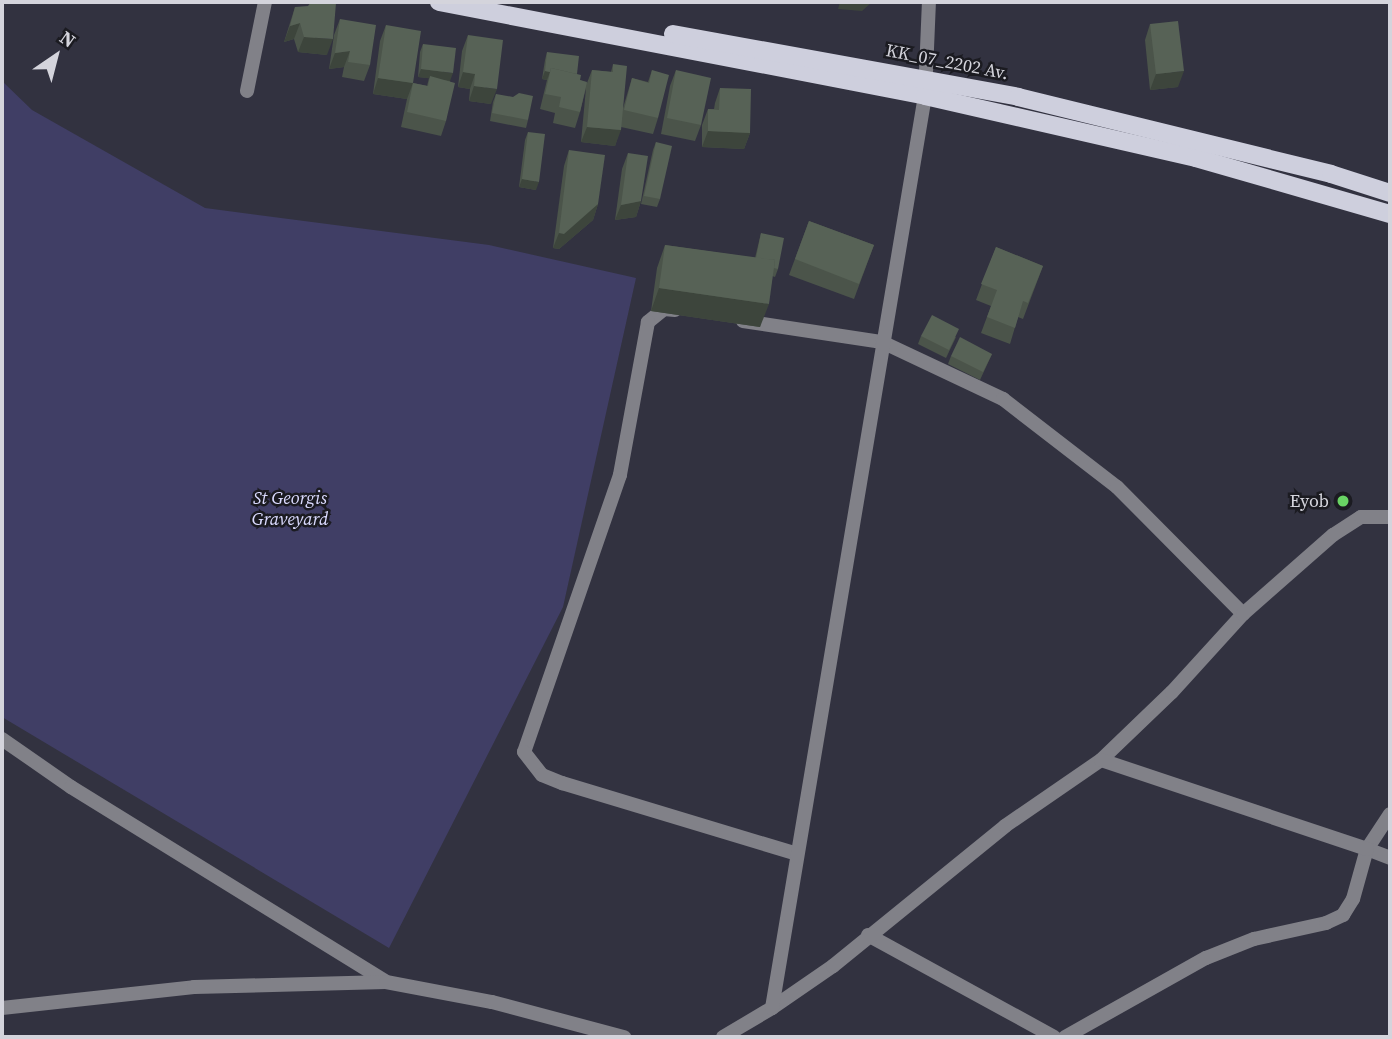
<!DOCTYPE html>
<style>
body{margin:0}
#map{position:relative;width:1392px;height:1039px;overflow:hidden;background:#323240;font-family:"Source Serif 4",serif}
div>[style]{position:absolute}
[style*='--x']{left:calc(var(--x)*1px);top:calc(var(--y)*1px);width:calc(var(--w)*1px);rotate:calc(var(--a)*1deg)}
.green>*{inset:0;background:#403e65}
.street>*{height:14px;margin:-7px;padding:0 7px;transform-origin:7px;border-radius:7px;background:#818188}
.primary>*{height:18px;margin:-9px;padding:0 9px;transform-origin:9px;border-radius:9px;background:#cecfdd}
.wall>*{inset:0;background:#4b544a}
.shaded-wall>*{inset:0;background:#3d453c}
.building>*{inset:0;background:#576256}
.dots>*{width:19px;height:19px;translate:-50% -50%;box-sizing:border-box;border:4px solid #1b1b21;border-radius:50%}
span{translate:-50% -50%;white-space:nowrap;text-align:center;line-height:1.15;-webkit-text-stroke:5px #1b1b21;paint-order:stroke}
.street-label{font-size:18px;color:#d4d4dc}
.park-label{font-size:18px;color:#dbdbff;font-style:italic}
.poi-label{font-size:18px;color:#d4d4dc}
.right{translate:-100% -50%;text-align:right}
.frame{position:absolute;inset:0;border:4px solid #d4d4dc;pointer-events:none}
.north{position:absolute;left:21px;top:21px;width:70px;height:70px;-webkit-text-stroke:5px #1b1b21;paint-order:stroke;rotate:35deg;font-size:19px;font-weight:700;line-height:28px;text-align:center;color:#d4d4dc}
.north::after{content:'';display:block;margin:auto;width:24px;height:32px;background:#d4d4dc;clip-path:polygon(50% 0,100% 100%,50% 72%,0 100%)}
</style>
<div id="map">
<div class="green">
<i style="clip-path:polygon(2px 81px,32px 110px,205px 208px,489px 245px,636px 278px,563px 607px,389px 948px,2px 717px)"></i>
</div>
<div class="street">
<i style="--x:247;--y:91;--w:91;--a:-78.6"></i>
<i style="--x:675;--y:310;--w:11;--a:-175"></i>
<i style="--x:664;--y:309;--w:21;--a:141"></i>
<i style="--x:648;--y:322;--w:156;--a:100.4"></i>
<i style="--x:620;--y:475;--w:293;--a:109.1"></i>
<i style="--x:524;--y:752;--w:29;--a:52"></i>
<i style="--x:542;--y:775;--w:22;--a:22"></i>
<i style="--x:562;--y:783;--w:245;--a:16.8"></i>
<i style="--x:743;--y:321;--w:141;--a:8.6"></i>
<i style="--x:882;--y:342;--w:134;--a:25.2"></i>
<i style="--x:1003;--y:399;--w:144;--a:37.7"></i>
<i style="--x:1117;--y:487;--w:179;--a:45.2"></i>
<i style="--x:2;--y:739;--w:84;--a:34.8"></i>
<i style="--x:71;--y:787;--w:369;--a:31.7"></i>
<i style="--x:1390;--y:814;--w:42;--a:123.3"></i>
<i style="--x:1367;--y:849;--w:25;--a:21"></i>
<i style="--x:868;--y:935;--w:212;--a:28.7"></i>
<i style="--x:2;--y:1008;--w:193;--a:-6.2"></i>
<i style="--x:194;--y:987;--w:192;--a:-1.5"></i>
<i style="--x:386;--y:982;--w:108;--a:10.7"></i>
<i style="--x:492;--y:1002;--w:137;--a:14.9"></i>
<i style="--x:772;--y:1008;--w:74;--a:-34.5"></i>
<i style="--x:833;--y:966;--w:222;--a:-39.1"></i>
<i style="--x:1005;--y:826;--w:116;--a:-34.5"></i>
<i style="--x:1101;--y:760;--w:98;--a:-43.8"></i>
<i style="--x:1172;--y:692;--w:105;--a:-47.7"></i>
<i style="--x:1243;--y:614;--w:120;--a:-41.3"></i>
<i style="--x:1333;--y:535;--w:33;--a:-33"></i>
<i style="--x:1361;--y:517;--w:29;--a:0"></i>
<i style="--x:723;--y:1037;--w:57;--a:-30.6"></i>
<i style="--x:772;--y:1008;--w:925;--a:-80.48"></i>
<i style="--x:925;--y:96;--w:94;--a:-87.6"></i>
<i style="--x:1065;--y:1037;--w:162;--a:-29.3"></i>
<i style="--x:1206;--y:958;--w:52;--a:-21.6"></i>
<i style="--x:1254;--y:939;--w:74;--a:-12.5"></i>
<i style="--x:1326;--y:923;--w:19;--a:-25"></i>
<i style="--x:1343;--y:915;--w:19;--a:-58"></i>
<i style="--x:1353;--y:899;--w:52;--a:-74.4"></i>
<i style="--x:1367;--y:849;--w:280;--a:-161.5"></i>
</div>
<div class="primary">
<i style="--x:439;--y:2;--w:495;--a:10.9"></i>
<i style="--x:925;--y:96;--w:278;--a:12.9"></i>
<i style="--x:1196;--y:158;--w:202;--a:16.1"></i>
<i style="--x:673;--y:34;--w:351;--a:10.3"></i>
<i style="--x:1018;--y:97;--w:322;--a:13.8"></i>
<i style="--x:1331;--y:174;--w:62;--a:17.9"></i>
</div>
<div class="wall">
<i style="clip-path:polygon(295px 7px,327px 55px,298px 52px,294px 39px,284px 42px)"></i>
<i style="clip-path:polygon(340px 19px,370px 65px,364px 81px,342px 77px,344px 67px,329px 69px,334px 35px)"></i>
<i style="clip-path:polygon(1150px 24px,1178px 87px,1150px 90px,1145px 40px)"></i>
<i style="clip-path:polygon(386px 25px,413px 83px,427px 86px,429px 78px,418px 77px,420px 52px,423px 44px,450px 81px,446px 121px,441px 136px,401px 127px,407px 99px,373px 94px,380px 41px)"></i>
<i style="clip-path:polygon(468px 35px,491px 104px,469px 101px,470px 89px,458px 87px,462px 51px)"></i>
<i style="clip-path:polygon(547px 52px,577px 74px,580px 80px,587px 83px,592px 70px,611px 72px,613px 64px,623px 108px,632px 78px,648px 82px,652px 70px,658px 118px,653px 134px,621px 127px,615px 146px,581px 142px,586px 88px,580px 112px,575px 128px,553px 123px,555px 113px,540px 109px,547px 80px,542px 79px,545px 60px)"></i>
<i style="clip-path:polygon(676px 70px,701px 125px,695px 141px,661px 134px,670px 86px)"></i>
<i style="clip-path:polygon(720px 88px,750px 133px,744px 149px,702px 147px,702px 125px,708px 109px,714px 109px,715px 103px)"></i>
<i style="clip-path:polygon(496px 94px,528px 120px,526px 128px,490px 121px,493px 102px)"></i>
<i style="clip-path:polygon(528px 132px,536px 190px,519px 187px,525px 140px)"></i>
<i style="clip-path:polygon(656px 142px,660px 199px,657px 207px,641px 204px,653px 150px)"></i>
<i style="clip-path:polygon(569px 150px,598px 204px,593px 220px,559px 249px,553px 248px,564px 166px)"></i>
<i style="clip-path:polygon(628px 153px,641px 201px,636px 217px,615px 220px,622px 169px)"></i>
<i style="clip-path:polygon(809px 221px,874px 245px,854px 299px,789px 275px)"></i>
<i style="clip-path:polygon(761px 233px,778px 269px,775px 277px,772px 276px,760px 327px,651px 311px,657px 268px,665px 245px,755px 258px)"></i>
<i style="clip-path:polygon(996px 247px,1043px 266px,1023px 319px,1018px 317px,1010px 344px,981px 333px,991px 306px,976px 300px)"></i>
<i style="clip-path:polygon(921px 336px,956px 337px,946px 358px,918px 344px)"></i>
<i style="clip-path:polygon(992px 354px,980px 380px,948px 364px,951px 356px)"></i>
</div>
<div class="shaded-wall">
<i style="clip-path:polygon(840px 2px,872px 2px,862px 11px,838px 9px)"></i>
<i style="clip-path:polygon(300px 23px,294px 39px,284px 42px,290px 26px)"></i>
<i style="clip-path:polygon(304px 37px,333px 39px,327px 55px,298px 52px)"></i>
<i style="clip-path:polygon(350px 51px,344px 67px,329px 69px,335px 53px)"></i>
<i style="clip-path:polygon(421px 69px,453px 73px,450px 81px,418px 77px)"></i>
<i style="clip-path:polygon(545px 71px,550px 72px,547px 80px,542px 79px)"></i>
<i style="clip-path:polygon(1184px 71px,1178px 87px,1150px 90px,1156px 74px)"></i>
<i style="clip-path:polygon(463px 72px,475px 74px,470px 89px,458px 87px)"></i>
<i style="clip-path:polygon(378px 78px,413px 83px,407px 99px,373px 94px)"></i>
<i style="clip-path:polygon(474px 86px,497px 89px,491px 104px,469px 101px)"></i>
<i style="clip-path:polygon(587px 127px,621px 130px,615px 146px,581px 142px)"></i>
<i style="clip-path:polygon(708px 131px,750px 133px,744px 149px,702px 147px)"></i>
<i style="clip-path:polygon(522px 179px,539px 182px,536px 190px,519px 187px)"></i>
<i style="clip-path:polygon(641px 201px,636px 217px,615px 220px,621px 205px)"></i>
<i style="clip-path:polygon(598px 204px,593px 220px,559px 249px,553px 248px,559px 233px)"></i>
<i style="clip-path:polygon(659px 288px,769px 304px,760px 327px,651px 311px)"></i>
</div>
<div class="building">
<i style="clip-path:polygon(311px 2px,336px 3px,333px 39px,304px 37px,300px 23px,290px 26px,295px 7px,308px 6px)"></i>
<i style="clip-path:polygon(340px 19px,376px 25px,370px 65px,348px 62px,350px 51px,335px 53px)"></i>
<i style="clip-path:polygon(1178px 21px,1184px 71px,1156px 74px,1150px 24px)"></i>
<i style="clip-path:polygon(386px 25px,421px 31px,413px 83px,428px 86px,430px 76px,455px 83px,446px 121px,407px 112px,413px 83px,378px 78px)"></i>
<i style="clip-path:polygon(468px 35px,503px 40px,497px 89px,474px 86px,475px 74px,463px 72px)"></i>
<i style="clip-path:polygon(423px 44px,456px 48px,453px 73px,421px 69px)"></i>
<i style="clip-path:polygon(547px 52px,579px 56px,577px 74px,551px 68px,550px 72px,545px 71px)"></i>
<i style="clip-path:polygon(613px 64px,627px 66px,621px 130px,587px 127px,592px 70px,613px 72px)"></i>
<i style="clip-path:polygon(551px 68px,581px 75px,580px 80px,587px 82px,580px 112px,559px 107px,561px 97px,545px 94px)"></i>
<i style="clip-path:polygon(652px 70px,669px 75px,658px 118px,624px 110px,632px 78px,649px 83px)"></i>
<i style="clip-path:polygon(676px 70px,711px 78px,701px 125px,667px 118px)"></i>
<i style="clip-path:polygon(720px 88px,751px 89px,750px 133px,708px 131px,708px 109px,719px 110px)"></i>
<i style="clip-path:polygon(519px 93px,533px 96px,528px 120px,492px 113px,496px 94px,513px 97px)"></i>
<i style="clip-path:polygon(528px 132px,545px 134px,539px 182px,522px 179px)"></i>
<i style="clip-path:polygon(656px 142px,672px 146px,660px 199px,644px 196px)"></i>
<i style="clip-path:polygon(569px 150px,605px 155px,598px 204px,564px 234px,559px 233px)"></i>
<i style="clip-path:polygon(628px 153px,648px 156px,641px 201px,621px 205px)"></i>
<i style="clip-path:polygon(809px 221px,874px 245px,859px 284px,795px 259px)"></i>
<i style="clip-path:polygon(761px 233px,784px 238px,778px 269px,774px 268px,775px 260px,756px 258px)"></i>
<i style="clip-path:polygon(665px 245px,775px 260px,769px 304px,659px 288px)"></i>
<i style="clip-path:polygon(996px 247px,1043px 266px,1028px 303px,1023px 301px,1015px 328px,987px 317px,997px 290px,981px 284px)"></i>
<i style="clip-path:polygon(932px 315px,959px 329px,949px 350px,921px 336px)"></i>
<i style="clip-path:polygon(960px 337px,992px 354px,983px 372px,951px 356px)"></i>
</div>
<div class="dots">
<i style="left:1343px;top:501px;background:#69d464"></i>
</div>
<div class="street-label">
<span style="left:947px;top:62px;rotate:11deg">KK_07_2202 Av.</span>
</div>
<div class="park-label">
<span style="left:290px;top:509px">St Georgis<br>Graveyard</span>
</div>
<div class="poi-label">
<span class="right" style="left:1329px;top:501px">Eyob</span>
</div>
<div class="frame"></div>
<div class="north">N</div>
</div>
